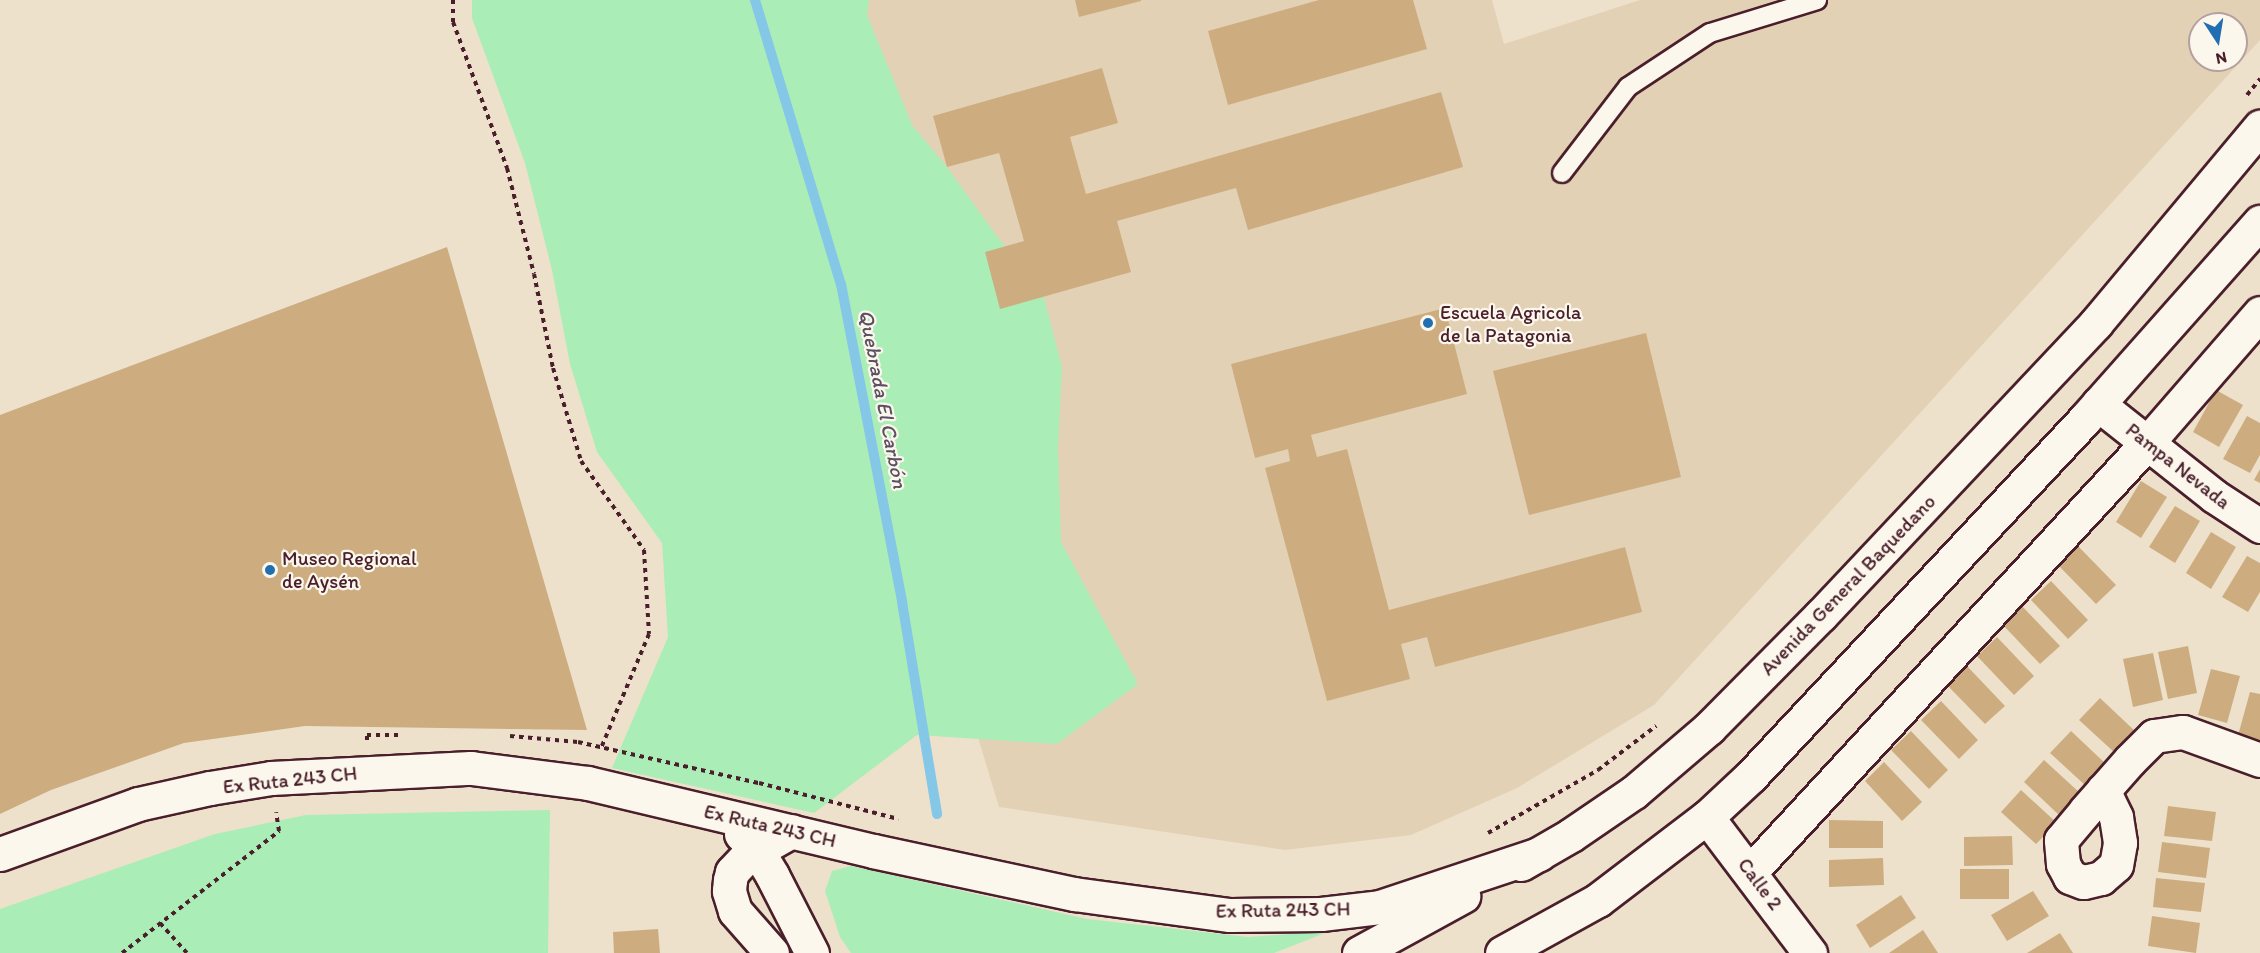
<!DOCTYPE html>
<meta charset="utf-8">
<style>
body{margin:0}
#map{position:relative;width:2260px;height:953px;overflow:hidden;background:#ede1cc;font-family:Itim,sans-serif}
div>[style]{position:absolute}
[style*='--x']{left:calc(var(--x)*1px);top:calc(var(--y)*1px);width:calc(var(--w)*1px);rotate:calc(var(--a)*1deg)}
.built>*{inset:0;background:#e3d1b5}
.green>*{inset:0;background:#abedb6}
.stream>*{height:10px;margin:-5px;padding:0 5px;transform-origin:5px;border-radius:5px;background:#85c7e6}
.building>*{inset:0;background:#cdad80}
.path>*{height:4px;margin-top:-2px;transform-origin:0;background:repeating-linear-gradient(90deg,#4a1f2b 0 4.5px,transparent 0 9px)}
.roads{filter:drop-shadow(2px 0 #4a1f2b) drop-shadow(-2px 0 #4a1f2b) drop-shadow(0 2px #4a1f2b) drop-shadow(0 -2px #4a1f2b)}
.lane>*{height:18px;margin:-9px;padding:0 9px;transform-origin:9px;border-radius:9px;background:#fbf7ec}
.street>*{height:33px;margin:-16.5px;padding:0 16.5px;transform-origin:16.5px;border-radius:16.5px;background:#fbf7ec}
.secondary>*{height:33px;margin:-16.5px;padding:0 16.5px;transform-origin:16.5px;border-radius:16.5px;background:#fbf7ec}
.dots>*{width:16px;height:16px;translate:-50% -50%;box-sizing:border-box;border:3px solid #fbf7ec;border-radius:50%}
span{translate:-50% -50%;white-space:nowrap;text-align:center;line-height:1.15;-webkit-text-stroke:4.5px #fbf7ec;paint-order:stroke}
.poi-label{font-size:20px;color:#4a1f2b}
.left{translate:0 -50%;text-align:left}
.street-label{font-size:20px;color:#4a1f2b}
.water-label{font-size:21px;color:#5c5163;font-style:italic}
.north{position:absolute;left:2188px;top:12px;width:60px;height:60px;box-sizing:border-box;background:#fbf7ec;border:2px solid #b4a19f;border-radius:50%;rotate:168deg;font-size:16px;font-weight:700;line-height:24px;text-align:center;color:#4a1f2b}
.north::after{content:'';display:block;margin:auto;width:21px;height:27px;background:#1f6fb2;clip-path:polygon(50% 0,100% 100%,50% 72%,0 100%)}
</style>
<div id="map">
<div class="built">
<i style="clip-path:polygon(evenodd,756px 0,1492px 0,1504px 44px,1640px 0,2260px 0,2260px 40px,1654px 705px,1517px 788px,1411px 835px,1285px 850px,999px 807px,756px 0,2200px 24px,2236px 24px,2236px 60px,2200px 60px,2200px 24px)"></i>
</div>
<div class="green">
<i style="clip-path:polygon(472px 0,869px 0,867px 15px,912px 125px,947px 167px,996px 235px,1042px 290px,1062px 367px,1058px 448px,1061px 542px,1138px 684px,1057px 744px,917px 735px,814px 813px,612px 768px,668px 637px,662px 543px,597px 452px,570px 364px,552px 270px,525px 163px,472px 18px)"></i>
<i style="clip-path:polygon(550px 810px,548px 953px,0 953px,0 909px,215px 834px,306px 815px)"></i>
<i style="clip-path:polygon(851px 866px,1087px 919px,1248px 937px,1330px 931px,1274px 953px,851px 953px,840px 937px,825px 891px,832px 871px)"></i>
</div>
<div class="stream">
<i style="--x:755;--y:0;--w:297;--a:73.2"></i>
<i style="--x:841;--y:284;--w:324;--a:79.1"></i>
<i style="--x:902;--y:602;--w:215;--a:80.6"></i>
</div>
<div class="building">
<i style="clip-path:polygon(1075px 0,1141px 0,1141px 1px,1079px 17px)"></i>
<i style="clip-path:polygon(1319px 0,1413px 0,1427px 49px,1228px 105px,1208px 31px)"></i>
<i style="clip-path:polygon(1102px 68px,1118px 123px,1070px 137px,1086px 194px,1441px 92px,1463px 167px,1248px 230px,1236px 188px,1117px 221px,1131px 272px,1000px 309px,985px 252px,1024px 241px,999px 153px,947px 167px,933px 116px)"></i>
<i style="clip-path:polygon(447px 247px,587px 730px,305px 726px,184px 743px,51px 790px,0 814px,0 415px)"></i>
<i style="clip-path:polygon(1445px 308px,1467px 394px,1311px 435px,1317px 457px,1347px 449px,1389px 610px,1625px 547px,1642px 612px,1435px 667px,1427px 637px,1401px 644px,1410px 679px,1327px 701px,1265px 468px,1290px 461px,1288px 449px,1255px 458px,1231px 364px)"></i>
<i style="clip-path:polygon(1646px 333px,1681px 477px,1529px 515px,1493px 371px)"></i>
<i style="clip-path:polygon(2216px 390px,2243px 405px,2219px 447px,2193px 432px)"></i>
<i style="clip-path:polygon(2247px 416px,2260px 423px,2260px 455px,2250px 473px,2223px 459px)"></i>
<i style="clip-path:polygon(2260px 469px,2260px 483px,2254px 480px)"></i>
<i style="clip-path:polygon(2141px 481px,2167px 497px,2141px 538px,2116px 522px)"></i>
<i style="clip-path:polygon(2175px 506px,2200px 521px,2175px 563px,2149px 547px)"></i>
<i style="clip-path:polygon(2211px 532px,2236px 547px,2211px 589px,2186px 573px)"></i>
<i style="clip-path:polygon(2078px 546px,2116px 585px,2096px 604px,2058px 565px)"></i>
<i style="clip-path:polygon(2247px 556px,2260px 563px,2260px 592px,2248px 612px,2222px 597px)"></i>
<i style="clip-path:polygon(2051px 581px,2088px 620px,2068px 639px,2031px 600px)"></i>
<i style="clip-path:polygon(2022px 606px,2060px 646px,2040px 664px,2003px 625px)"></i>
<i style="clip-path:polygon(1997px 637px,2034px 676px,2014px 695px,1977px 656px)"></i>
<i style="clip-path:polygon(2188px 646px,2197px 693px,2168px 699px,2158px 652px)"></i>
<i style="clip-path:polygon(2153px 653px,2163px 700px,2133px 707px,2123px 659px)"></i>
<i style="clip-path:polygon(1967px 666px,2005px 706px,1985px 724px,1947px 685px)"></i>
<i style="clip-path:polygon(2211px 669px,2240px 676px,2227px 723px,2198px 715px)"></i>
<i style="clip-path:polygon(2250px 692px,2260px 694px,2260px 745px,2237px 739px)"></i>
<i style="clip-path:polygon(2100px 698px,2135px 731px,2115px 753px,2079px 720px)"></i>
<i style="clip-path:polygon(1941px 701px,1978px 740px,1959px 759px,1921px 720px)"></i>
<i style="clip-path:polygon(1911px 731px,1948px 770px,1929px 789px,1891px 750px)"></i>
<i style="clip-path:polygon(2071px 731px,2106px 764px,2086px 786px,2050px 753px)"></i>
<i style="clip-path:polygon(2044px 760px,2080px 793px,2059px 815px,2024px 782px)"></i>
<i style="clip-path:polygon(1884px 762px,1922px 802px,1902px 821px,1865px 781px)"></i>
<i style="clip-path:polygon(2021px 790px,2057px 823px,2036px 844px,2001px 812px)"></i>
<i style="clip-path:polygon(2168px 806px,2216px 812px,2212px 841px,2164px 836px)"></i>
<i style="clip-path:polygon(1829px 820px,1883px 821px,1883px 848px,1829px 848px)"></i>
<i style="clip-path:polygon(2012px 836px,2013px 865px,1964px 866px,1964px 837px)"></i>
<i style="clip-path:polygon(2162px 842px,2210px 848px,2206px 878px,2158px 872px)"></i>
<i style="clip-path:polygon(1883px 858px,1884px 885px,1829px 887px,1829px 860px)"></i>
<i style="clip-path:polygon(1960px 869px,2009px 869px,2009px 899px,1960px 899px)"></i>
<i style="clip-path:polygon(2156px 878px,2205px 883px,2201px 912px,2153px 907px)"></i>
<i style="clip-path:polygon(2033px 891px,2049px 916px,2007px 941px,1991px 915px)"></i>
<i style="clip-path:polygon(1901px 895px,1916px 918px,1870px 948px,1856px 925px)"></i>
<i style="clip-path:polygon(2152px 916px,2200px 923px,2196px 953px,2148px 946px)"></i>
<i style="clip-path:polygon(658px 929px,660px 953px,614px 953px,613px 932px)"></i>
<i style="clip-path:polygon(1923px 930px,1938px 953px,1889px 953px)"></i>
<i style="clip-path:polygon(2060px 933px,2073px 953px,2027px 953px)"></i>
</div>
<div class="path">
<i style="--x:453;--y:0;--w:22;--a:90"></i>
<i style="--x:453;--y:22;--w:156;--a:69.7"></i>
<i style="--x:507;--y:168;--w:109;--a:75.7"></i>
<i style="--x:534;--y:274;--w:96;--a:78.6"></i>
<i style="--x:553;--y:368;--w:97;--a:73.2"></i>
<i style="--x:581;--y:461;--w:109;--a:54.7"></i>
<i style="--x:644;--y:550;--w:84;--a:86.6"></i>
<i style="--x:649;--y:634;--w:124;--a:112.8"></i>
<i style="--x:2247;--y:95;--w:21;--a:-51"></i>
<i style="--x:510;--y:736;--w:68;--a:5"></i>
<i style="--x:578;--y:742;--w:186;--a:12.8"></i>
<i style="--x:759;--y:783;--w:144;--a:14.5"></i>
<i style="--x:367;--y:740;--w:5;--a:-90"></i>
<i style="--x:367;--y:735;--w:36;--a:0"></i>
<i style="--x:1488;--y:833;--w:127;--a:-29.8"></i>
<i style="--x:1598;--y:770;--w:73;--a:-37.2"></i>
<i style="--x:160;--y:923;--w:40;--a:48"></i>
<i style="--x:122;--y:953;--w:199;--a:-37.8"></i>
<i style="--x:279;--y:831;--w:19;--a:-99"></i>
</div>
<div class="roads">
<div class="lane">
<i style="--x:1562;--y:173;--w:108;--a:-52.5"></i>
<i style="--x:1628;--y:87;--w:98;--a:-33.4"></i>
<i style="--x:1710;--y:33;--w:112;--a:-17.1"></i>
</div>
<div class="street">
<i style="--x:2098;--y:404;--w:148;--a:38.4"></i>
<i style="--x:2214;--y:496;--w:55;--a:33.1"></i>
<i style="--x:2103;--y:790;--w:30;--a:64"></i>
<i style="--x:2116;--y:817;--w:26;--a:81"></i>
<i style="--x:2120;--y:843;--w:22;--a:100"></i>
<i style="--x:2116;--y:865;--w:20;--a:139"></i>
<i style="--x:2101;--y:878;--w:18;--a:167"></i>
<i style="--x:2083;--y:882;--w:14;--a:-159"></i>
<i style="--x:2070;--y:877;--w:15;--a:-118"></i>
<i style="--x:2063;--y:864;--w:24;--a:-95"></i>
<i style="--x:2061;--y:840;--w:38;--a:-50"></i>
<i style="--x:2085;--y:811;--w:68;--a:-48.6"></i>
<i style="--x:2130;--y:760;--w:34;--a:-45"></i>
<i style="--x:2154;--y:736;--w:29;--a:-8"></i>
<i style="--x:2183;--y:732;--w:82;--a:20"></i>
<i style="--x:1707;--y:817;--w:171;--a:52.9"></i>
<i style="--x:1751;--y:871;--w:583;--a:-47.22"></i>
<i style="--x:2147;--y:443;--w:172;--a:-49"></i>
</div>
<div class="secondary">
<i style="--x:741;--y:834;--w:23;--a:45"></i>
<i style="--x:757;--y:850;--w:29;--a:59"></i>
<i style="--x:772;--y:875;--w:88;--a:62.9"></i>
<i style="--x:0;--y:854;--w:147;--a:-19.9"></i>
<i style="--x:138;--y:804;--w:74;--a:-12.5"></i>
<i style="--x:210;--y:788;--w:62;--a:-9.3"></i>
<i style="--x:271;--y:778;--w:200;--a:-2.9"></i>
<i style="--x:471;--y:768;--w:118;--a:7.3"></i>
<i style="--x:588;--y:783;--w:293;--a:13.4"></i>
<i style="--x:873;--y:851;--w:206;--a:12.1"></i>
<i style="--x:1074;--y:894;--w:157;--a:7.7"></i>
<i style="--x:1230;--y:915;--w:91;--a:-0.6"></i>
<i style="--x:1321;--y:914;--w:59;--a:-6.8"></i>
<i style="--x:1380;--y:907;--w:168;--a:-18.4"></i>
<i style="--x:1521;--y:864;--w:58;--a:-30.1"></i>
<i style="--x:1571;--y:835;--w:76;--a:-34.3"></i>
<i style="--x:1634;--y:792;--w:99;--a:-40.5"></i>
<i style="--x:1709;--y:728;--w:159;--a:-45.3"></i>
<i style="--x:1821;--y:615;--w:401;--a:-46.7"></i>
<i style="--x:2096;--y:323;--w:256;--a:-50.1"></i>
<i style="--x:772;--y:953;--w:56;--a:-131.4"></i>
<i style="--x:735;--y:911;--w:21;--a:-107"></i>
<i style="--x:729;--y:891;--w:11;--a:-85"></i>
<i style="--x:730;--y:880;--w:8;--a:-76"></i>
<i style="--x:732;--y:872;--w:22;--a:-47"></i>
<i style="--x:747;--y:856;--w:51;--a:-29.1"></i>
<i style="--x:1359;--y:953;--w:119;--a:-28.7"></i>
<i style="--x:1502;--y:953;--w:110;--a:-28.9"></i>
<i style="--x:1598;--y:900;--w:137;--a:-37.3"></i>
<i style="--x:1707;--y:817;--w:60;--a:-43"></i>
<i style="--x:1751;--y:776;--w:487;--a:-46.9"></i>
<i style="--x:2084;--y:420;--w:265;--a:-48.4"></i>
</div>
</div>
<div class="dots">
<i style="left:1428px;top:323px;background:#1f6fb2"></i>
<i style="left:270px;top:570px;background:#1f6fb2"></i>
</div>
<div class="poi-label">
<span class="left" style="left:1440px;top:324px">Escuela Agricola<br>de la Patagonia</span>
<span class="left" style="left:282px;top:570px">Museo Regional<br>de Aysén</span>
</div>
<div class="street-label">
<span style="left:2178px;top:466px;rotate:38deg">Pampa Nevada</span>
<span style="left:1848px;top:585px;rotate:-46deg">Avenida General Baquedano</span>
<span style="left:290px;top:780px;rotate:-6deg">Ex Ruta 243 CH</span>
<span style="left:770px;top:826px;rotate:13deg">Ex Ruta 243 CH</span>
<span style="left:1760px;top:884px;rotate:53deg">Calle 2</span>
<span style="left:1283px;top:910px;rotate:-1deg">Ex Ruta 243 CH</span>
</div>
<div class="water-label">
<span style="left:883px;top:399px;rotate:79deg">Quebrada El Carbón</span>
</div>
<div class="north">N</div>
</div>
